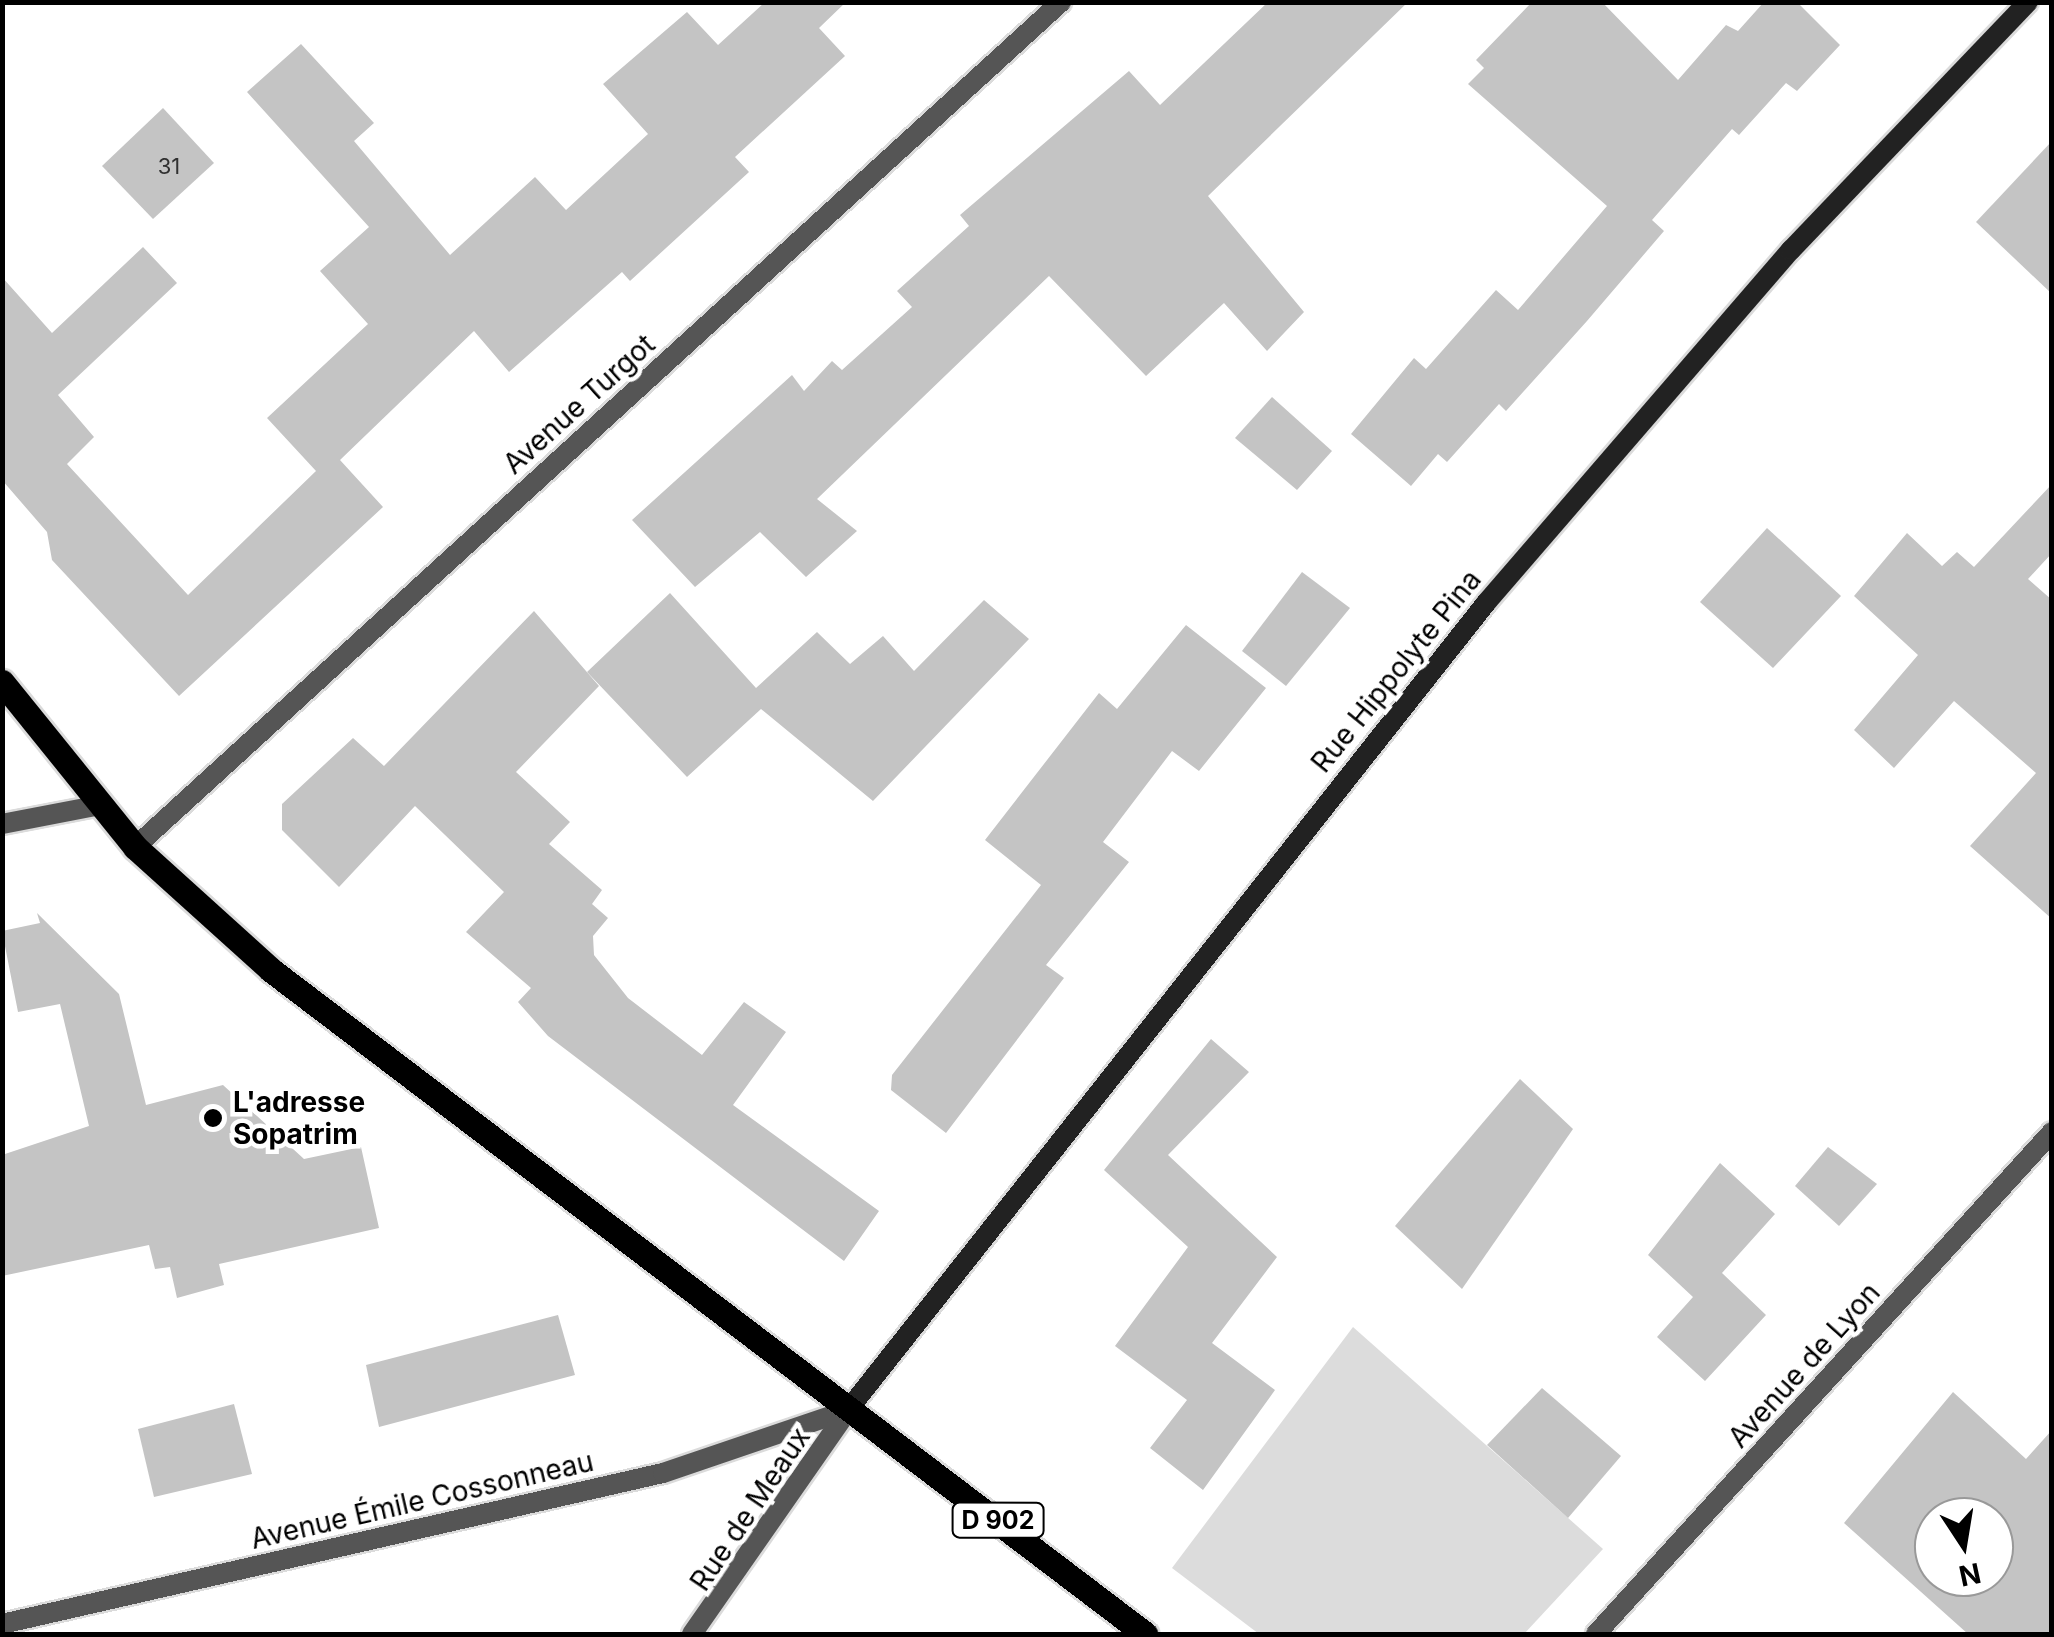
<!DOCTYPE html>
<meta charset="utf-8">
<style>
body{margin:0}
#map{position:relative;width:2054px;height:1637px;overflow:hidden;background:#fff;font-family:Inter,sans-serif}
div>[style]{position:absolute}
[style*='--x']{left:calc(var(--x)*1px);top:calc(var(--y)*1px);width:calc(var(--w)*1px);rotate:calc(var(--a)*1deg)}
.green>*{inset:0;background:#dcdcdc}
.building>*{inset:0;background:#c4c4c4}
.roads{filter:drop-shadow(2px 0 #dbdbdb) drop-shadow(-2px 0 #dbdbdb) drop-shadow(0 2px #dbdbdb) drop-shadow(0 -2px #dbdbdb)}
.street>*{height:20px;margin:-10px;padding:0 10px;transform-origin:10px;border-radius:10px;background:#555}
.secondary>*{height:20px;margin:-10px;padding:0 10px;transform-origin:10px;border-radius:10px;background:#222}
.primary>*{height:25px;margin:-12.5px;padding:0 12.5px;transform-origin:12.5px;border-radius:12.5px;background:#000}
.dots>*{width:28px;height:28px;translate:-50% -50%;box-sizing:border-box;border:5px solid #fff;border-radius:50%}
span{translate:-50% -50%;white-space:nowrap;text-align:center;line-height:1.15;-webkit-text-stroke:9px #fff;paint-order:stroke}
.number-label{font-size:22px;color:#313131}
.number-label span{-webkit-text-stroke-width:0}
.shield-label span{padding:2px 8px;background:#fff;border:2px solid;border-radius:8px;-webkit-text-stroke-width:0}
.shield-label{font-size:25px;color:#000;font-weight:700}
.street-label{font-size:28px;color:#000}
.poi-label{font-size:28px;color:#000;font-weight:700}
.left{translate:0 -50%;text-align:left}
.frame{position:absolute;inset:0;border:5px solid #000;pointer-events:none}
.north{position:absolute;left:1914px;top:1497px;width:100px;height:100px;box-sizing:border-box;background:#fff;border:2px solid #999;border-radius:50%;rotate:168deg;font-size:28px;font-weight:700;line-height:40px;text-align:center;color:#000}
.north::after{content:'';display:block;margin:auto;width:35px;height:45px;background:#000;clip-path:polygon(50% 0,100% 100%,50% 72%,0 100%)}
</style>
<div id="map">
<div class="green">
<i style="clip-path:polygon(1353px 1327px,1603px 1549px,1524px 1634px,1259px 1634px,1172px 1568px)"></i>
</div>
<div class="building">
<i style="clip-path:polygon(765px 2px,846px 2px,819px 28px,845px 56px,735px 157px,749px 172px,630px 281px,622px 272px,509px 372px,474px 331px,340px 460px,383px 507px,179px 696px,52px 560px,47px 532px,2px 480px,2px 277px,52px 333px,143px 247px,177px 283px,58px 395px,94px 437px,67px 464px,188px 595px,316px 471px,267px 418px,368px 324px,320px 271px,369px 227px,247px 92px,301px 44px,374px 123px,354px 141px,450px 255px,535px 177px,566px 210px,648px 134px,603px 84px,687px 12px,718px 45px)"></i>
<i style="clip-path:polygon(1268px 2px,1408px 2px,1208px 196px,1304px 312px,1267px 351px,1224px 303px,1146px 376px,1049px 276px,817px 499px,857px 531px,806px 577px,760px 532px,695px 587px,632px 520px,792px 375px,804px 391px,832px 361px,842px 370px,912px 307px,897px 291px,969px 226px,960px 215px,1129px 71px,1160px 105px)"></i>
<i style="clip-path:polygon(1532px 2px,1602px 2px,1678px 80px,1726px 25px,1738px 31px,1764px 2px,1797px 2px,1840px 45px,1797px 91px,1786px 83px,1739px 135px,1732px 129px,1652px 220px,1664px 231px,1587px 321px,1506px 411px,1499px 404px,1447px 462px,1438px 454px,1411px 486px,1351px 434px,1414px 358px,1426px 369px,1496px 290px,1518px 310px,1607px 206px,1468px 84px,1484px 68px,1476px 60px)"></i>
<i style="clip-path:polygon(163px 108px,214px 163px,153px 219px,102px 166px)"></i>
<i style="clip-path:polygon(2052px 141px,2052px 294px,1976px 222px)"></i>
<i style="clip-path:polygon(1272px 397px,1332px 451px,1297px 490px,1235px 438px)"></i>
<i style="clip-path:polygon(2052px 484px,2052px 553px,2028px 579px,2052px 600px,2052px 919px,1970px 846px,2036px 773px,1954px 701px,1894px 768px,1854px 730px,1918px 655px,1854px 596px,1907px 533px,1942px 566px,1957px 552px,1974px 567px)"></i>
<i style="clip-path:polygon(1767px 528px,1841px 596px,1773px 668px,1700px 602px)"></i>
<i style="clip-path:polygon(1302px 572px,1350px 608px,1286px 686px,1242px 651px)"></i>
<i style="clip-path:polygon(670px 593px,756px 688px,817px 632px,850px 664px,883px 636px,914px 671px,984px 600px,1029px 639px,873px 801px,761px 709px,687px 777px,587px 672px)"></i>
<i style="clip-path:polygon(534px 611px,599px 686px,516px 772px,570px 822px,549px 844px,602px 890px,592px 904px,608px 918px,593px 936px,594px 955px,628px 998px,702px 1055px,744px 1002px,786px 1032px,733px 1105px,879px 1211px,844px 1261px,548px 1036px,518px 1002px,531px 988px,466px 932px,504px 892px,415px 806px,339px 887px,282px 830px,282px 804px,353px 738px,384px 766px)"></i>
<i style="clip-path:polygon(1186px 625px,1266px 688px,1199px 771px,1172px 751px,1103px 842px,1129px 862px,1046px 965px,1064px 978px,946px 1133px,891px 1090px,892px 1075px,1041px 885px,985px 840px,1099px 693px,1117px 709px)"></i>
<i style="clip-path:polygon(37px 913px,119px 994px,146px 1105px,223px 1085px,304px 1159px,361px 1147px,379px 1228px,219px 1264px,224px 1285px,177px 1298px,170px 1267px,155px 1269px,149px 1245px,2px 1276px,2px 1155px,89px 1126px,60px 1004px,18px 1012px,2px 931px,40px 923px)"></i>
<i style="clip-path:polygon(1211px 1039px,1249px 1072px,1168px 1155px,1277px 1257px,1212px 1343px,1275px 1390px,1203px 1490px,1150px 1448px,1187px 1400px,1115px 1346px,1188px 1247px,1104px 1170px)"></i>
<i style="clip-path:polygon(1520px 1079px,1573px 1129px,1462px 1289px,1395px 1226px)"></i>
<i style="clip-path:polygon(1828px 1147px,1877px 1184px,1839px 1226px,1795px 1186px)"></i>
<i style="clip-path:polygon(1720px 1163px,1775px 1214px,1722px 1273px,1766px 1315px,1705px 1381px,1657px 1337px,1693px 1297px,1648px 1255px)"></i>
<i style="clip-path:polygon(558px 1315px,575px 1375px,379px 1427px,366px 1365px)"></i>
<i style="clip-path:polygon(1542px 1388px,1621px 1456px,1568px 1518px,1487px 1445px)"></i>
<i style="clip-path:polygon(evenodd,1953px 1392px,2026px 1459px,2052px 1430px,2052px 1634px,1968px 1634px,1844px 1523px,1953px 1392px,1934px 1517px,1994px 1517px,1994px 1577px,1934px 1577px,1934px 1517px)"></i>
<i style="clip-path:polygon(234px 1404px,252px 1474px,154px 1497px,138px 1429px)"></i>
</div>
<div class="roads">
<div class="street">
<i style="--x:2;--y:824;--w:101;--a:-10.9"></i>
<i style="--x:135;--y:847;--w:1254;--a:-42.38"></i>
<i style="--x:2;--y:1624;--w:678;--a:-12.87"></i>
<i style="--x:663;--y:1473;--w:195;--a:-18.8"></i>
<i style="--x:692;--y:1634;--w:273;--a:-55.1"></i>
<i style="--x:1596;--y:1634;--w:678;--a:-47.75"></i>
</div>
<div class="secondary">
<i style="--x:848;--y:1410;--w:1029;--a:-51.67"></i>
<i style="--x:1486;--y:603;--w:467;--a:-49.2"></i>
<i style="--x:1791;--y:250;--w:343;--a:-46.3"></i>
</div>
<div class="primary">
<i style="--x:2;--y:682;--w:212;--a:51.1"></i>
<i style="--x:135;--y:847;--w:183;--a:42.1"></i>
<i style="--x:271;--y:970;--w:1098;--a:37.22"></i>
</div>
</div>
<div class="dots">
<i style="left:213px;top:1118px;background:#000"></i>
</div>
<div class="number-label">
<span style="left:169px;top:167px">31</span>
</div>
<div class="shield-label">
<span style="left:998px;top:1520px">D 902</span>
</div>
<div class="street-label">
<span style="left:579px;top:404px;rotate:-42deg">Avenue Turgot</span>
<span style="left:1396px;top:671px;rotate:-51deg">Rue Hippolyte Pina</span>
<span style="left:1804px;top:1365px;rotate:-48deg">Avenue de Lyon</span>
<span style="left:422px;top:1500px;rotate:-13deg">Avenue Émile Cossonneau</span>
<span style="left:750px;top:1509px;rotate:-56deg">Rue de Meaux</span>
</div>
<div class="poi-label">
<span class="left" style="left:233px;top:1118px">L'adresse<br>Sopatrim</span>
</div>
<div class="frame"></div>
<div class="north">N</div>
</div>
